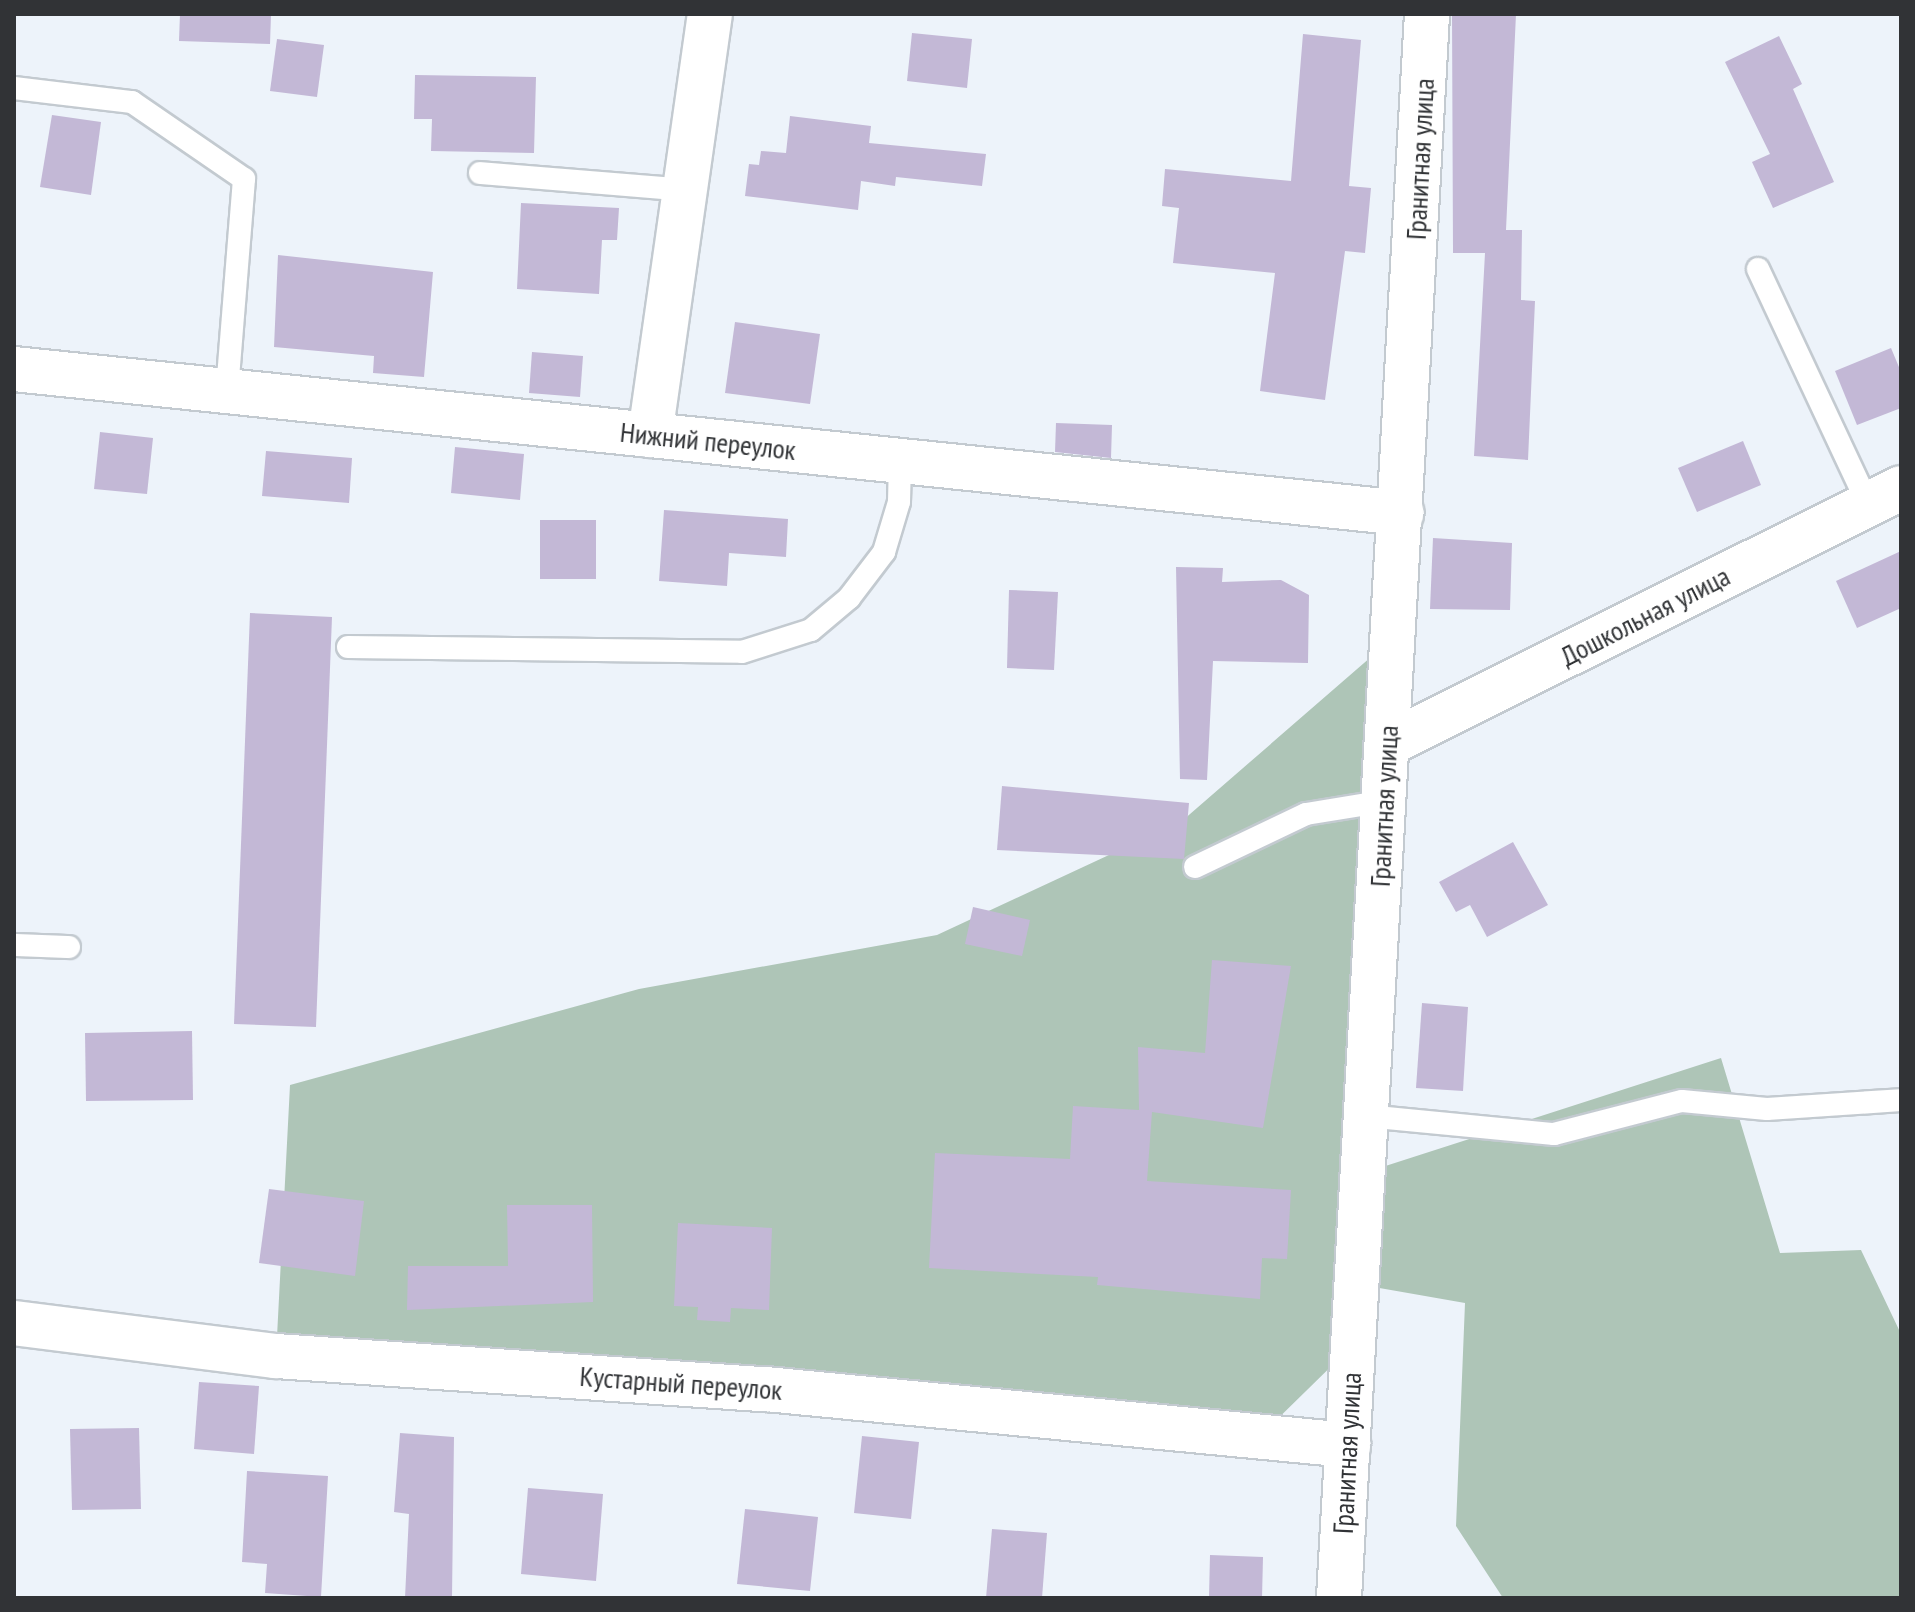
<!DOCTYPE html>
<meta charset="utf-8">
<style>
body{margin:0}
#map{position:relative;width:1915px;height:1612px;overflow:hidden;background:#edf3fa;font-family:"PT Sans Narrow",sans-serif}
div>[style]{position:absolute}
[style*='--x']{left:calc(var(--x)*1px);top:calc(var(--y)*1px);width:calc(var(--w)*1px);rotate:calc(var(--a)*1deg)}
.green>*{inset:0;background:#aec5b7}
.building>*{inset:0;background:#c3b8d6}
.roads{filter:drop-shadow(2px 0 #c3cad0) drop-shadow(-2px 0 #c3cad0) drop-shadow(0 2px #c3cad0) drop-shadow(0 -2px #c3cad0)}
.service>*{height:22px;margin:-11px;padding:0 11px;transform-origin:11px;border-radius:11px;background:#fff}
.minor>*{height:44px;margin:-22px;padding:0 22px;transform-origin:22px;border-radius:22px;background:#fff}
span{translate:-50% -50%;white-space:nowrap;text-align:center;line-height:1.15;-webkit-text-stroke:8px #fff;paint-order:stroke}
.street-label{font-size:28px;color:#313336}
.frame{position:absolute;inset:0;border:16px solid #313336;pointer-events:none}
</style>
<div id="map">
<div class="green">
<i style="clip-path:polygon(1394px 637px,1354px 1344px,1260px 1436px,276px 1356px,290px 1085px,639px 989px,937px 935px,1182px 821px)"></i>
<i style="clip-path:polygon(1721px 1058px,1780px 1253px,1861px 1250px,1901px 1334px,1901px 1598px,1503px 1598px,1456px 1526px,1465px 1303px,1368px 1286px,1373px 1170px)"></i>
</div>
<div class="building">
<i style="clip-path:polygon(180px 14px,271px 14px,270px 44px,179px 41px)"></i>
<i style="clip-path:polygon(1452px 14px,1516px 14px,1506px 230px,1522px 230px,1521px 300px,1535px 301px,1528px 460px,1474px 456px,1485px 253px,1453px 253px)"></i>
<i style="clip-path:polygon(912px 33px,972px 39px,967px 88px,907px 81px)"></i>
<i style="clip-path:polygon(1303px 34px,1361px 40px,1349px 186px,1371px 188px,1365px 253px,1345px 251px,1325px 400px,1260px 391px,1275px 273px,1173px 263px,1179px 208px,1162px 206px,1165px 169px,1291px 181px)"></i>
<i style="clip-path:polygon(1779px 36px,1802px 84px,1793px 89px,1834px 182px,1773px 208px,1752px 162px,1770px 154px,1725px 62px)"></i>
<i style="clip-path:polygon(277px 39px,324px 45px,317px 97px,270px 91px)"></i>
<i style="clip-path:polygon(415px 75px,536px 77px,534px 153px,431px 151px,432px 119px,414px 119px)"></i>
<i style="clip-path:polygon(52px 115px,101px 122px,91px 195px,40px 187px)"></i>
<i style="clip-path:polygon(790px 116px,871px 126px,869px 143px,986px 154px,982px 186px,896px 177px,895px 186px,861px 181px,858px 210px,745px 196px,749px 164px,759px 165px,761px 151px,786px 153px)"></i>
<i style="clip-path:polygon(521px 203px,619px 208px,617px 240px,602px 240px,599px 294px,517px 289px)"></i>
<i style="clip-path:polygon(278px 255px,433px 272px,424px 377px,373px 373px,374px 356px,274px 347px)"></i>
<i style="clip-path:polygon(735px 322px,820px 334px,810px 404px,725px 393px)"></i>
<i style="clip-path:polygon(1891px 348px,1901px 372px,1901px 408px,1857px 425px,1835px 371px)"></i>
<i style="clip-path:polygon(532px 352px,583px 356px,580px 397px,529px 393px)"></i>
<i style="clip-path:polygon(1056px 423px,1112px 425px,1111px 458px,1055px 452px)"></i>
<i style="clip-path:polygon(100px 432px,153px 438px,147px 494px,94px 489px)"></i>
<i style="clip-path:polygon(1743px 441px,1761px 485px,1697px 512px,1678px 468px)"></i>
<i style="clip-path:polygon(455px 447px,524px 454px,520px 500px,451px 493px)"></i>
<i style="clip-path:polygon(266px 451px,352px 458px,349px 503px,262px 496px)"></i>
<i style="clip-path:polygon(664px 510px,788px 519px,786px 557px,729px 553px,727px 586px,659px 581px)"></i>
<i style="clip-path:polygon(540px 520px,596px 520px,596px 579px,540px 579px)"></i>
<i style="clip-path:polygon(1433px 538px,1512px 543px,1510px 610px,1430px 609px)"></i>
<i style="clip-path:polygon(1901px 551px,1901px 608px,1857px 628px,1836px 581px)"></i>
<i style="clip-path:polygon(1176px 567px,1223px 568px,1222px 582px,1281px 580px,1309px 595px,1308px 663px,1213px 661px,1207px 780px,1180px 779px)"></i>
<i style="clip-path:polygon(1009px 590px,1058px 592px,1054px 670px,1007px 668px)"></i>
<i style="clip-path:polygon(250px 613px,332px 617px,316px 1027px,234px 1024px)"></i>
<i style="clip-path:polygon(1002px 786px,1189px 803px,1184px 859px,997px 850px)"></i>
<i style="clip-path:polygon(1513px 842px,1548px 905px,1487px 937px,1470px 905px,1456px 912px,1439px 882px)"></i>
<i style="clip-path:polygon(973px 907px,1030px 920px,1022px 956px,965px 944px)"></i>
<i style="clip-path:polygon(1212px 960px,1291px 966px,1263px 1128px,1152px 1112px,1147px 1181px,1291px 1190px,1287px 1259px,1262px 1258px,1260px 1299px,1097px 1285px,1098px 1277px,929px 1268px,935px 1153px,1070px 1159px,1073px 1106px,1139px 1110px,1138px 1047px,1205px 1053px)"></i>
<i style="clip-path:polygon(1422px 1003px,1468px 1007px,1463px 1091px,1416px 1088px)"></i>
<i style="clip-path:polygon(192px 1031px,193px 1100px,86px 1101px,85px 1033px)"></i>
<i style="clip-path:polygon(269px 1189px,364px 1201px,355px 1276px,259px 1263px)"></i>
<i style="clip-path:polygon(507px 1205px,592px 1205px,593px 1302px,407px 1310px,408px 1266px,508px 1266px)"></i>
<i style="clip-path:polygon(678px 1223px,772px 1228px,769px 1310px,731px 1308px,730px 1322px,697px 1320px,698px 1307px,674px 1306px)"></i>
<i style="clip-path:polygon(199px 1382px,259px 1386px,254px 1454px,194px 1449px)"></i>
<i style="clip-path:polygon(139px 1428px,141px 1509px,72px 1510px,70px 1429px)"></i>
<i style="clip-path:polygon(400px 1433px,454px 1437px,452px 1598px,405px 1598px,409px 1514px,394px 1512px)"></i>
<i style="clip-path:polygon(862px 1436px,919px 1442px,911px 1519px,854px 1513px)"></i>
<i style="clip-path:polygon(247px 1471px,328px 1476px,321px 1597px,265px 1593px,267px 1564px,242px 1562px)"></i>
<i style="clip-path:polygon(528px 1488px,603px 1494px,596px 1581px,521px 1574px)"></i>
<i style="clip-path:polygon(745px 1509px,818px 1517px,810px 1591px,737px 1584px)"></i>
<i style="clip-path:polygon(992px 1529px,1047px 1533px,1042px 1598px,986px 1598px)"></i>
<i style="clip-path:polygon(1210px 1555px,1263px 1557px,1262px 1598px,1209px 1598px)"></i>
</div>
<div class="roads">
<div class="service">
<i style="--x:14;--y:88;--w:119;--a:6.8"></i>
<i style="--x:132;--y:102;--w:136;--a:34.5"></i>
<i style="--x:244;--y:179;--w:214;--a:94.6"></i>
<i style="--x:480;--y:173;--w:206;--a:4.7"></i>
<i style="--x:1758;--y:269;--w:259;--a:64.9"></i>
<i style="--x:348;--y:647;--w:394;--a:0.7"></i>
<i style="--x:742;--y:652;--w:72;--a:-17.7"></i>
<i style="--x:811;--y:630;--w:50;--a:-40.1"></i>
<i style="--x:849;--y:598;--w:58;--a:-52.7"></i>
<i style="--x:884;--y:552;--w:52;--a:-73.3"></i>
<i style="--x:899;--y:502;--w:41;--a:-88.6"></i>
<i style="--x:1195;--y:867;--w:123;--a:-25.5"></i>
<i style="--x:1306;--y:814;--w:80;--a:-9.3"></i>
<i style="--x:14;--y:945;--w:55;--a:2.1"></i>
<i style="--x:1366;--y:1116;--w:189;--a:5.5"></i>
<i style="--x:1554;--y:1134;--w:132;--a:-14.5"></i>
<i style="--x:1682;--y:1101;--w:85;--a:5.4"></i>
<i style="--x:1767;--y:1109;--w:134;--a:-3.8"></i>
</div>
<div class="minor">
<i style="--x:14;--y:369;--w:1395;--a:5.92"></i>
<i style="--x:650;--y:435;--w:425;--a:-81.9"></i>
<i style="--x:1388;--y:744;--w:573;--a:-26.52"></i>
<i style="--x:14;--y:1323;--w:264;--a:7.2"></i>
<i style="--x:276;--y:1356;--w:491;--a:3.9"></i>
<i style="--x:766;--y:1389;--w:585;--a:5.5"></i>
<i style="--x:1339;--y:1598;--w:1586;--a:-86.82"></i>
</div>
</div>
<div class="street-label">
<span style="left:1420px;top:159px;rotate:-87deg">Гранитная улица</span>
<span style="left:708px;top:441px;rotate:6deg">Нижний переулок</span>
<span style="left:1645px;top:616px;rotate:-27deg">Дошкольная улица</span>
<span style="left:1384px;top:806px;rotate:-87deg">Гранитная улица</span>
<span style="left:681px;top:1383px;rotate:4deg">Кустарный переулок</span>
<span style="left:1347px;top:1453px;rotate:-87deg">Гранитная улица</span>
</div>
<div class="frame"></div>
</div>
